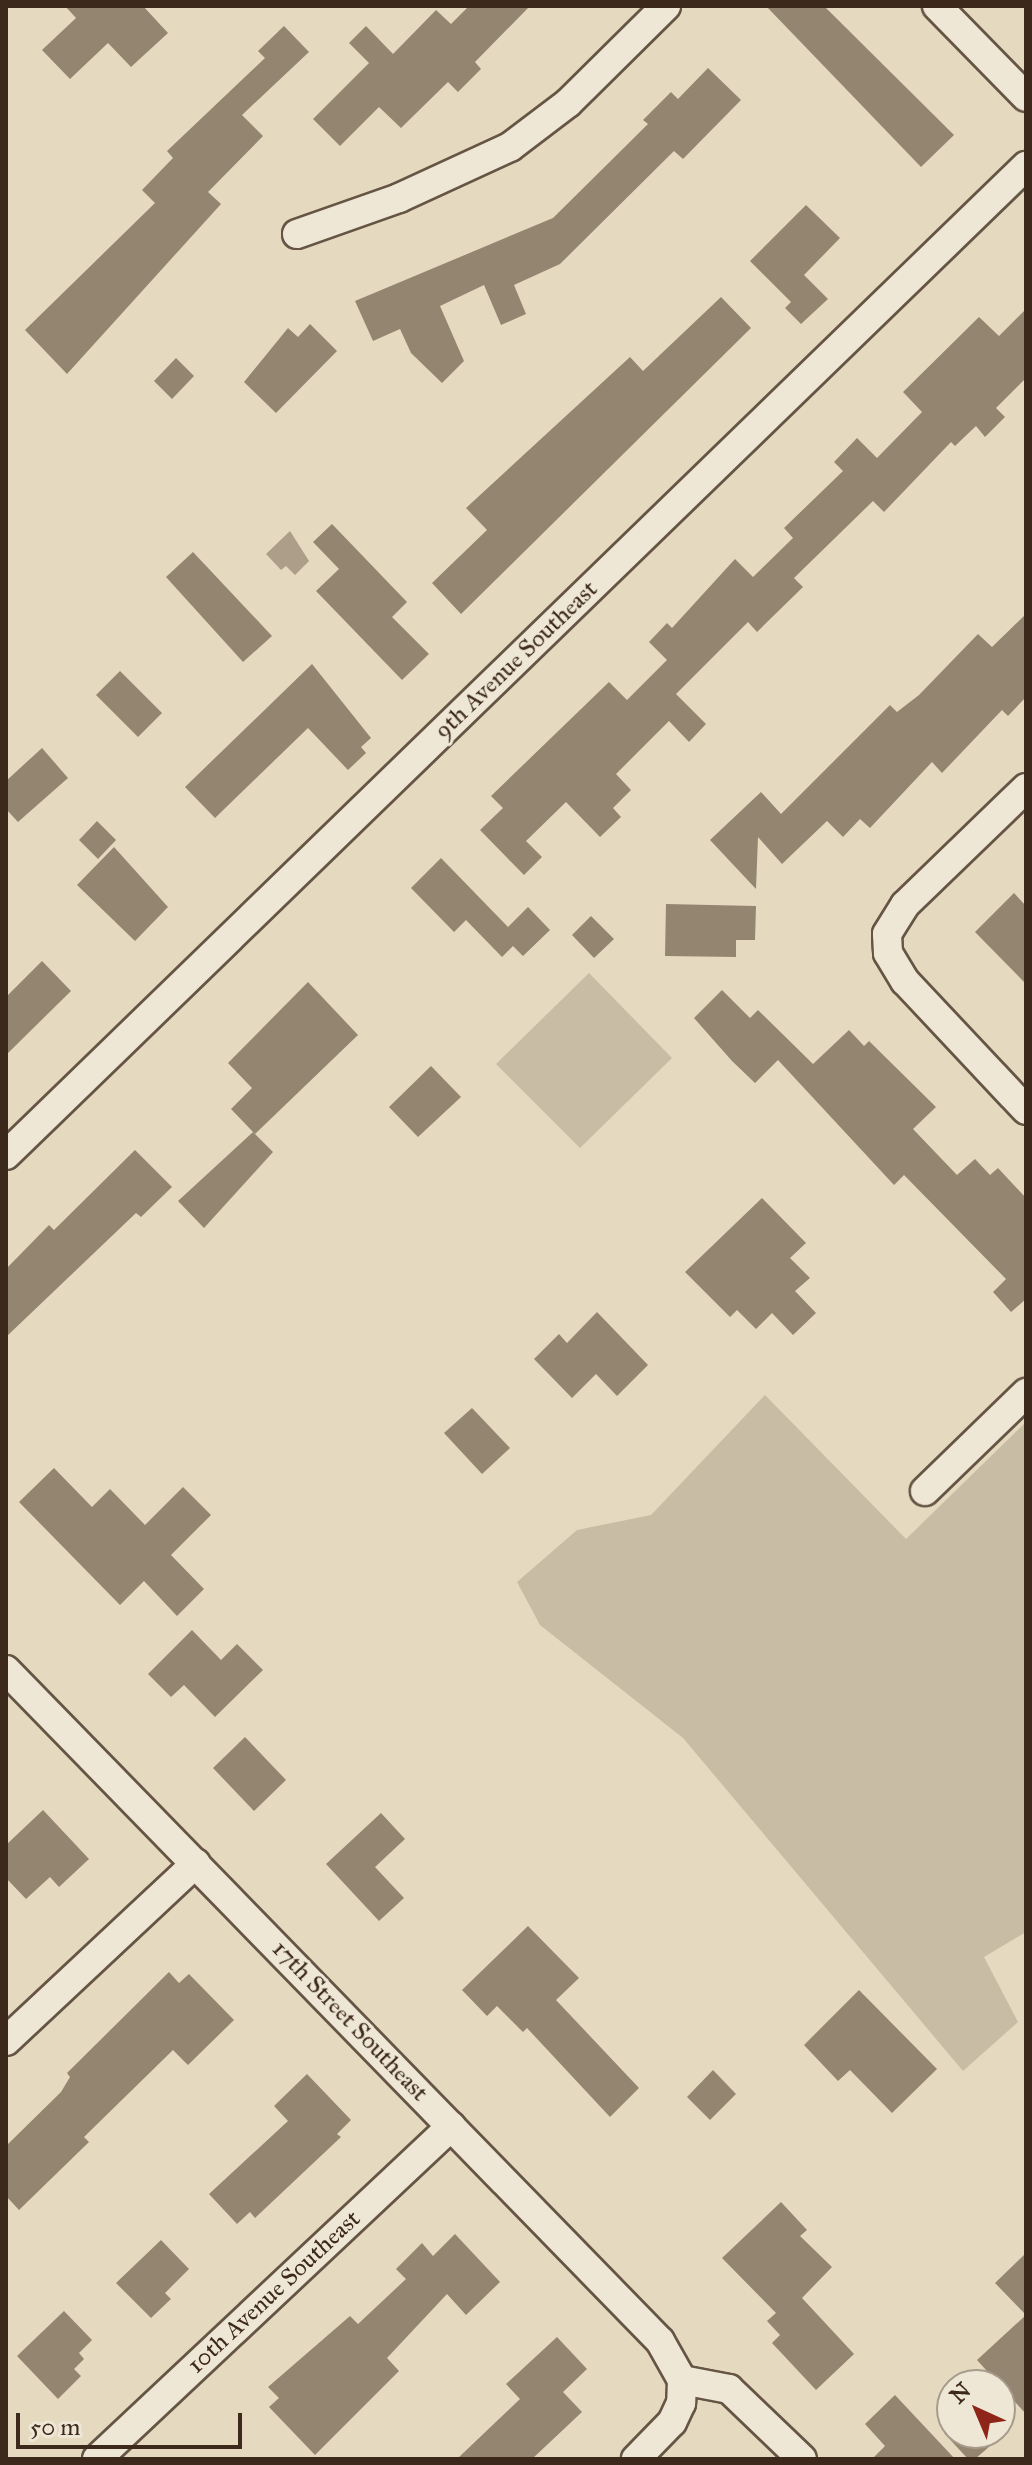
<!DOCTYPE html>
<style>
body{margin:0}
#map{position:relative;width:1032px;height:2465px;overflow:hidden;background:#e5dac0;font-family:"IM FELL Great Primer",serif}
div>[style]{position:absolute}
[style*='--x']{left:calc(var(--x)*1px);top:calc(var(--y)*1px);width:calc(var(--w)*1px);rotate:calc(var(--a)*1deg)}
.green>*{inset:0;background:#c8bca4}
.water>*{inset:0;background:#ac9e88}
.building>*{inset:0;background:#948571}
.roads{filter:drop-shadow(2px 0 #654) drop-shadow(-2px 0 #654) drop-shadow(0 2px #654) drop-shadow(0 -2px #654)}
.minor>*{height:28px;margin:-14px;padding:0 14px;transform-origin:14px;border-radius:14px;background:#eee7d6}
span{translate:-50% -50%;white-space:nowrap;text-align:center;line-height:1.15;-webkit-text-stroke:6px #eee7d6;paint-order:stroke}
.street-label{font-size:24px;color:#3c291b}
.frame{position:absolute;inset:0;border:8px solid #3c291b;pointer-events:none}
.north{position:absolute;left:936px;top:2369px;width:80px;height:80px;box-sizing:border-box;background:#eee7d6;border:2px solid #a79b8b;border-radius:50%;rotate:316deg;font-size:22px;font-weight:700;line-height:32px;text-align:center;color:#3c291b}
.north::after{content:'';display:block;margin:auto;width:28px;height:36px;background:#8f2418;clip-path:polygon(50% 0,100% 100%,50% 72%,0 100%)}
.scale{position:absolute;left:16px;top:2413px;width:226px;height:36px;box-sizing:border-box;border:4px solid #3c291b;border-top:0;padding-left:10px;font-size:24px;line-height:28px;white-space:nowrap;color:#3c291b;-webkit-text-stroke:6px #eee7d6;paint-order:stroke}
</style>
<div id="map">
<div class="green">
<i style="clip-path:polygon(589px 973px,672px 1058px,580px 1148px,496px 1064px)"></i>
<i style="clip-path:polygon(765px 1395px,906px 1539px,1026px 1422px,1026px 1932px,984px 1957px,1018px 2022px,963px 2071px,683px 1738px,540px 1625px,517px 1582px,577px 1530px,651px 1515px)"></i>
</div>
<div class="water">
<i style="clip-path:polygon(290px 531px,309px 561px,295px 575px,286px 566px,281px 570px,266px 554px)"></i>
</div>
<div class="building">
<i style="clip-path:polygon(65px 6px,143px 6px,168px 33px,131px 67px,108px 43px,70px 79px,42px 50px,76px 18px)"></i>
<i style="clip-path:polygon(469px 6px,530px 6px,475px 62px,481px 69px,458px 92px,448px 82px,401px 128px,379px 107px,340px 146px,313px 119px,369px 63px,349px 43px,366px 26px,393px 54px,436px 10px,451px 24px)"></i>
<i style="clip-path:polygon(766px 6px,824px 6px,954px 135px,921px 167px)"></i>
<i style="clip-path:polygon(284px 26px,309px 52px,242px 115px,263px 136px,208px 192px,221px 204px,67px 374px,25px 330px,155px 203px,142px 190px,173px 158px,167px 151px,265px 58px,258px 51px)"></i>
<i style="clip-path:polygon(708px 68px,741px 100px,683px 159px,674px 151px,560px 264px,514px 285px,526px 314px,501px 325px,484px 285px,440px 306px,464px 361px,442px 383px,411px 353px,400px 329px,373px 341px,355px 301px,553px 218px,648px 124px,643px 120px,671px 92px,678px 99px)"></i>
<i style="clip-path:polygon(806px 205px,840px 238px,804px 275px,828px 299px,801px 324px,785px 308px,791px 302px,750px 261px)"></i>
<i style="clip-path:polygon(721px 297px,751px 328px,461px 614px,432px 583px,487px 530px,466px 508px,630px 357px,643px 371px)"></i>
<i style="clip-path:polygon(1026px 309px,1026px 378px,996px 408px,1005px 417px,985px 437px,976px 426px,955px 446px,951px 442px,884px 512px,873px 501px,794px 578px,803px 587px,757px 632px,748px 622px,676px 694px,706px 724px,689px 742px,669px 721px,616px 774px,631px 790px,613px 808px,621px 817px,600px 837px,566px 802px,526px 841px,542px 857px,524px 875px,480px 830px,503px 808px,491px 796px,609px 682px,627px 700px,667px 660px,649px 642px,667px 623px,672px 628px,735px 559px,753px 577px,793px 538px,784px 528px,843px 471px,834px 462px,857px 438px,877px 458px,922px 412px,903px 392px,979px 317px,999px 336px)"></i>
<i style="clip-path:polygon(310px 324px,337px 351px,276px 413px,244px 382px,288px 328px,298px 337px)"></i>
<i style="clip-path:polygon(176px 358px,194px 376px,172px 399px,154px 381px)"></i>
<i style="clip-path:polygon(332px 524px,407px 602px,392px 617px,429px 654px,402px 680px,316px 591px,339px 569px,313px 542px)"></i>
<i style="clip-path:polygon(193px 552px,272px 636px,243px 662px,166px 577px)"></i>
<i style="clip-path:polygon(1026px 614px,1026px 697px,1008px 716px,1002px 710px,942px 773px,932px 762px,870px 828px,860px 819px,843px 837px,827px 821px,782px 864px,758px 837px,756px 889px,710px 840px,761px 792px,781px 814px,890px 705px,897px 712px,919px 695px,978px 634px,992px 647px)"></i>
<i style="clip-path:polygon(312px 664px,371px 738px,361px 747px,366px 753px,348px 770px,308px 728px,215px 818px,185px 787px)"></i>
<i style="clip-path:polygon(120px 671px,162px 713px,138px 737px,96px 695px)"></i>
<i style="clip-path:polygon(42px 748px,68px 778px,18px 822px,6px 809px,6px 781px)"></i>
<i style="clip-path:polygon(97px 821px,116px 840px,98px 859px,79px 840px)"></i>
<i style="clip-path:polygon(114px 847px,168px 907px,135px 941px,77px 885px)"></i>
<i style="clip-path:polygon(441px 858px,508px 927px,528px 907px,550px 930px,523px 956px,513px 946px,502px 957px,466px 920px,454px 932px,411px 888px)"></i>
<i style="clip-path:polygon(1014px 893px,1026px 906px,1026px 984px,975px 932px)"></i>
<i style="clip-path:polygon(666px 904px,756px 906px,755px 940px,736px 940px,736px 957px,665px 956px)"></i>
<i style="clip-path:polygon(591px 916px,614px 939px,594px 958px,572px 935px)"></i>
<i style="clip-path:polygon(42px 961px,71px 991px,6px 1055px,6px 997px)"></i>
<i style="clip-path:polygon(308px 982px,358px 1035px,255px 1134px,231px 1109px,252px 1088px,228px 1063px)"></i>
<i style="clip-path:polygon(722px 990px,750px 1018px,758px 1010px,813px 1064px,849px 1030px,864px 1046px,869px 1041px,936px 1107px,913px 1129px,957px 1175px,975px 1159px,990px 1175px,998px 1168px,1026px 1198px,1026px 1299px,1011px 1312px,993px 1292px,1006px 1279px,904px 1175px,894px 1185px,778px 1060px,755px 1083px,732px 1061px,694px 1018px)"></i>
<i style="clip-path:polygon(431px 1066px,461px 1097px,418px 1137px,389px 1107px)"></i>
<i style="clip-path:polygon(253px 1132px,273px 1152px,204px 1228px,178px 1201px)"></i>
<i style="clip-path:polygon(135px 1150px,172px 1187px,141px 1217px,136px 1213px,6px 1337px,6px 1269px,49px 1225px,54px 1230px)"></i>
<i style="clip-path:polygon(762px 1198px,806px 1243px,790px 1258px,810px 1278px,795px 1291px,816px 1313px,793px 1335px,772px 1313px,756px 1329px,737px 1310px,730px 1317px,685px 1272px)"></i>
<i style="clip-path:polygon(597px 1312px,648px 1365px,617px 1396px,596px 1374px,572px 1398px,534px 1359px,559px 1334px,567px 1343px)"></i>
<i style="clip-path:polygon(472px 1408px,510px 1448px,482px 1474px,444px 1433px)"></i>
<i style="clip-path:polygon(54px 1468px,92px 1507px,110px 1489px,145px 1525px,183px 1487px,211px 1515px,171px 1555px,204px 1589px,177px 1616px,144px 1581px,120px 1605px,19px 1502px)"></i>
<i style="clip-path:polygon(192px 1630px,221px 1660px,237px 1644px,263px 1670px,215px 1717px,184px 1685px,171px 1697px,148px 1674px)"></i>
<i style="clip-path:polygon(245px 1737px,286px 1780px,254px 1811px,213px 1768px)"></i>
<i style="clip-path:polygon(43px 1810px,89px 1859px,59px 1887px,50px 1877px,26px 1899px,6px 1878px,6px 1845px)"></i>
<i style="clip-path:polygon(381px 1813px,405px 1839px,375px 1867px,404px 1898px,379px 1921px,326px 1864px)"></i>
<i style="clip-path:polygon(528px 1926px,579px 1978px,556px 2000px,639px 2088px,610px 2117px,527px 2028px,523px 2032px,497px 2006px,487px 2016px,462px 1990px)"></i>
<i style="clip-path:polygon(169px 1972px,179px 1983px,189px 1974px,234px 2020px,188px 2065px,173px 2050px,84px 2137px,89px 2142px,19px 2210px,6px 2196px,6px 2146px,61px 2092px,70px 2077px,67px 2073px)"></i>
<i style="clip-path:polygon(859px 1990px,937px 2069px,892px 2113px,850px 2070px,838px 2081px,804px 2045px)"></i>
<i style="clip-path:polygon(713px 2070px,736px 2094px,710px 2120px,687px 2097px)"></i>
<i style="clip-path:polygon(307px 2074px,351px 2120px,337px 2134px,341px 2137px,255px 2218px,250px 2212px,237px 2224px,209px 2194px,288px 2121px,274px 2106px)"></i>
<i style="clip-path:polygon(781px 2202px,807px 2230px,800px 2236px,832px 2267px,802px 2298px,854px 2354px,816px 2390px,772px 2343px,780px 2335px,767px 2321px,776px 2313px,722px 2258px)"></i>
<i style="clip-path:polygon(455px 2234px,500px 2282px,466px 2315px,447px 2294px,387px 2358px,399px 2371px,315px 2455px,269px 2407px,279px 2398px,268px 2387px,350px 2316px,358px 2324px,406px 2279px,396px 2269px,422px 2243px,433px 2256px)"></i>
<i style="clip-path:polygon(161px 2240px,189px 2269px,165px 2293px,171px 2299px,151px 2318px,116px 2283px)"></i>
<i style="clip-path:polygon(1026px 2253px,1026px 2315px,995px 2283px)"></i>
<i style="clip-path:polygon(64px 2311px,92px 2340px,79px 2353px,84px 2359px,74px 2369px,81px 2376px,58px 2399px,17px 2356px)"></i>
<i style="clip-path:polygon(1026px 2315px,1026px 2414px,977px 2360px)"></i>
<i style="clip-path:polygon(557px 2337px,587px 2369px,563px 2392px,582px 2412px,532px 2459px,457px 2459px,520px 2399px,506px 2384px)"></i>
<i style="clip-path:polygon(895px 2395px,955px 2459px,872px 2459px,885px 2446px,865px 2424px)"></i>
<i style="clip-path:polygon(944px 2433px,1005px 2433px,975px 2459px,968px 2459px)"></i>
</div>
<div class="roads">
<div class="minor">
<i style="--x:937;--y:6;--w:127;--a:45.6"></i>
<i style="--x:297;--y:234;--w:108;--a:-19.4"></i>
<i style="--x:399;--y:198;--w:122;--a:-24.7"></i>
<i style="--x:510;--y:147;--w:73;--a:-37.2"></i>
<i style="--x:568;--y:103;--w:138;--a:-44.7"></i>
<i style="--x:1026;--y:788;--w:168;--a:136"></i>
<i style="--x:905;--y:905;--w:34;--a:122"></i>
<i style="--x:887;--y:934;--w:19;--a:87"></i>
<i style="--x:888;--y:953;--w:33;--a:59"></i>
<i style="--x:905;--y:981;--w:177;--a:46.8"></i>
<i style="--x:6;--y:1155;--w:1421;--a:-44.12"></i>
<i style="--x:925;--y:1491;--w:141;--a:-44.1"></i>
<i style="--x:6;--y:1670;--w:937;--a:45.74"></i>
<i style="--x:660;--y:2341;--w:45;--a:60.6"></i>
<i style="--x:682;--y:2380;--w:23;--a:92"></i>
<i style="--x:681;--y:2403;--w:21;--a:115"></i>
<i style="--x:672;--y:2422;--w:52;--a:134.2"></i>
<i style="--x:6;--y:2041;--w:260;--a:-43.1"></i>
<i style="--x:682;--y:2380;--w:48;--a:10.8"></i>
<i style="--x:729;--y:2389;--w:101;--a:43.8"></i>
<i style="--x:97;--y:2459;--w:486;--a:-43.2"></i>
</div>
</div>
<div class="street-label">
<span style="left:516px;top:660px;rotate:-44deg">9th Avenue Southeast</span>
<span style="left:350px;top:2021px;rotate:46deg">17th Street Southeast</span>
<span style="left:274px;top:2292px;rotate:-43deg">10th Avenue Southeast</span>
</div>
<div class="frame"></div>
<div class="north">N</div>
<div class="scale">50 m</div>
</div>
